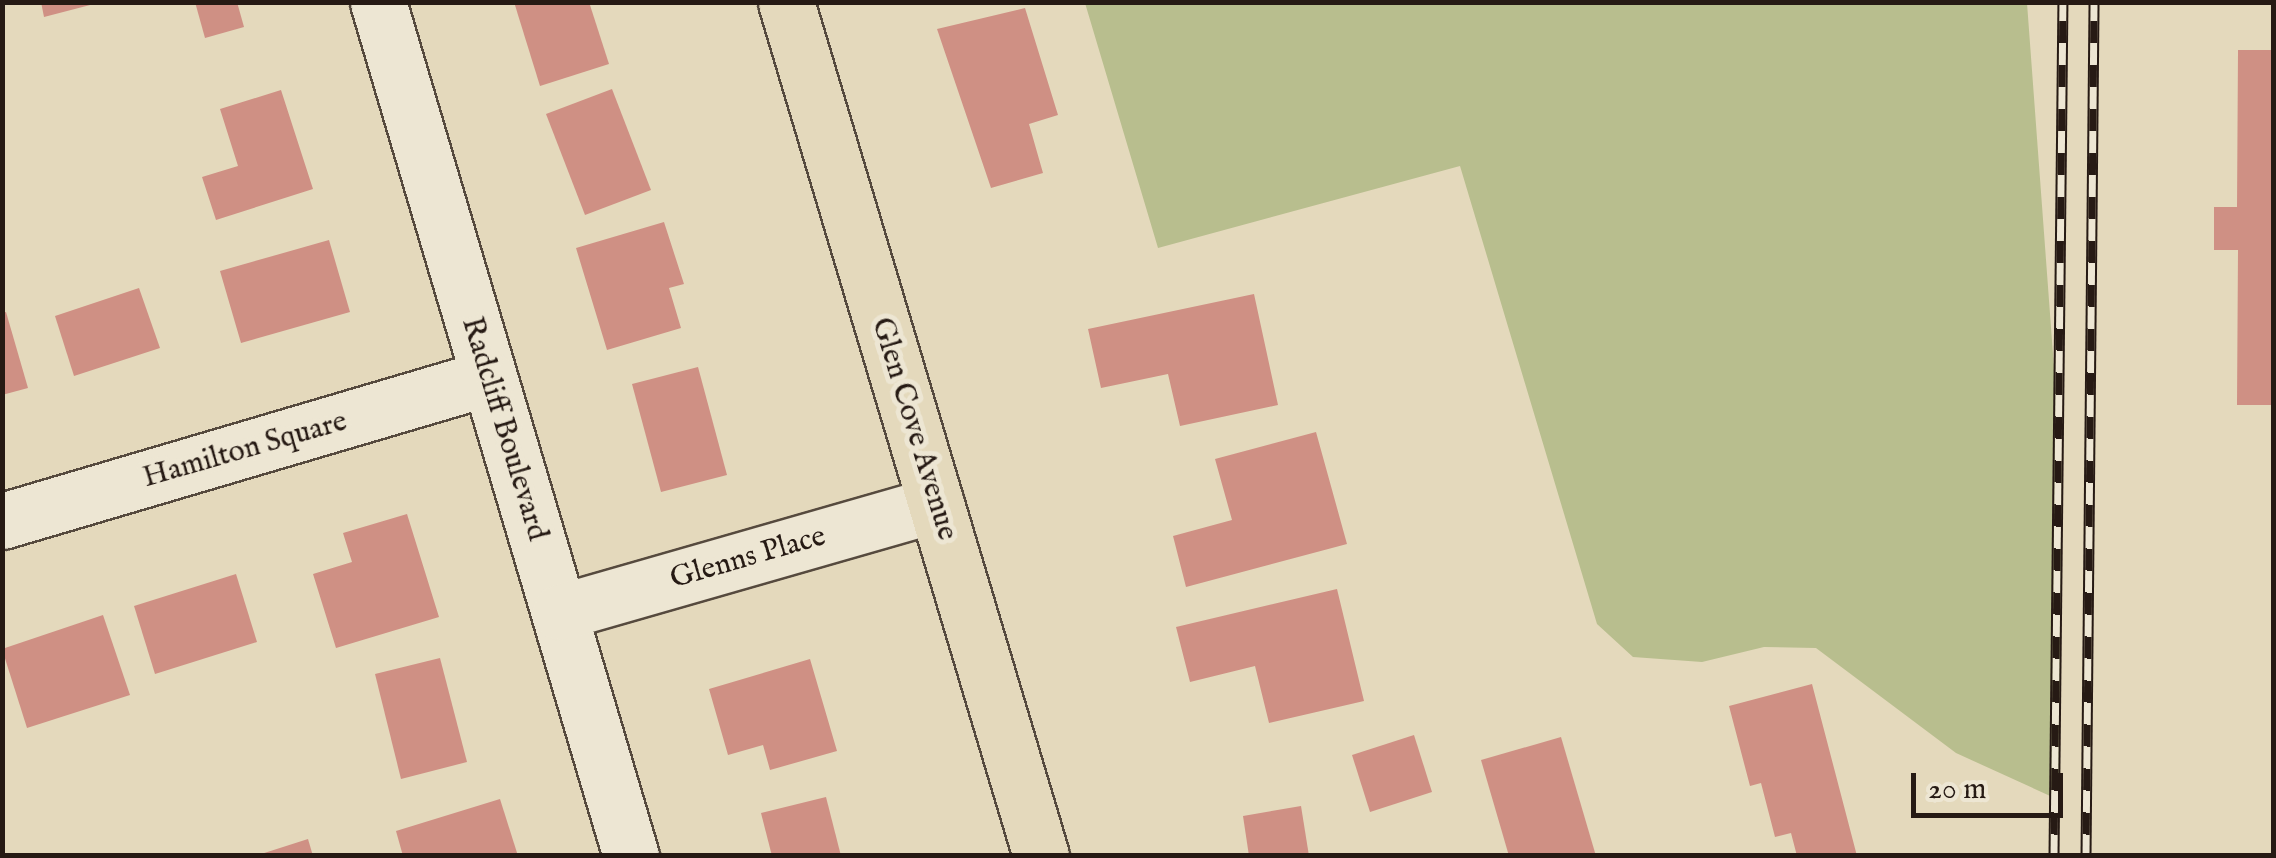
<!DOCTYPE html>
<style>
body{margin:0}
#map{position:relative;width:2276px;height:858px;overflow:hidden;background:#e4d9bc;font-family:"IM FELL English",serif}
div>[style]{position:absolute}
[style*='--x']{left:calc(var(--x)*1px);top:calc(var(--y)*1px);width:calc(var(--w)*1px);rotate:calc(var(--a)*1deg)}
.green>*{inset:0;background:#b8be8e}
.building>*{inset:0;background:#cf9084}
.roads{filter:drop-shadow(2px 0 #564a3e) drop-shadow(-2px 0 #564a3e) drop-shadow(0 2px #564a3e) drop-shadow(0 -2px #564a3e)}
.minor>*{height:55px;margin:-27.5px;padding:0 27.5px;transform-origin:27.5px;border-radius:27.5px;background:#ede6d3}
.major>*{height:55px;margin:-27.5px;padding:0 27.5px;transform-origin:27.5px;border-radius:27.5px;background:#e4d9bc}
.rail>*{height:11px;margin-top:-5.5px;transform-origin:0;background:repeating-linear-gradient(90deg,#ede6d3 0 22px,#261a14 0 44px);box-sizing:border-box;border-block:2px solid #261a14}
span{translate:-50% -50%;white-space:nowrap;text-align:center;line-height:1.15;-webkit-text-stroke:10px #ede6d3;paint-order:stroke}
.street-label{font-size:30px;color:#261a14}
.frame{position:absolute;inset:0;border:5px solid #261a14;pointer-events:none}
.scale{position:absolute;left:1911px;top:773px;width:152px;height:45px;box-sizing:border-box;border:5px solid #261a14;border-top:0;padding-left:12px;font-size:30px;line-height:35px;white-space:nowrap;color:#261a14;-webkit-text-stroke:8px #ede6d3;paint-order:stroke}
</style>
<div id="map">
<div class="green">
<i style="clip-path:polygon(1085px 3px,2027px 3px,2062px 476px,2059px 800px,1956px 753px,1816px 648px,1764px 647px,1702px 662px,1633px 657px,1597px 624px,1460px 166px,1158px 248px)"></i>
</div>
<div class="building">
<i style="clip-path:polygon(41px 2px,94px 2px,94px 4px,44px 17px)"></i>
<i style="clip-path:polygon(195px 2px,237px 2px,244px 27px,205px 38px)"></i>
<i style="clip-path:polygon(514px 2px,589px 2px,609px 64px,540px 86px)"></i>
<i style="clip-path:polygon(1025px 8px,1058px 115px,1029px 124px,1043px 173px,991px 188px,937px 29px)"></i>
<i style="clip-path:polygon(2238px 50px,2274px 50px,2274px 405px,2237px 405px,2238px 250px,2214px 250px,2214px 207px,2237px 207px)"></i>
<i style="clip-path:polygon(612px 89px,651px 190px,585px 215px,546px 114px)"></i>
<i style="clip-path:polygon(281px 90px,313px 189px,216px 220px,202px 177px,238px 166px,220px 109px)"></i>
<i style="clip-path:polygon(664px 222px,684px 284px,669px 288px,681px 328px,607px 350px,576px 248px)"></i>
<i style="clip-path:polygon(329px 240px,350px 312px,241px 343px,220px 271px)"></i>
<i style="clip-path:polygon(139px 288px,160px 348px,74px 376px,55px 316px)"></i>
<i style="clip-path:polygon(1254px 294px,1278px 405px,1180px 426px,1168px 374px,1101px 388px,1088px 329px)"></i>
<i style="clip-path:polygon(6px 312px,28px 388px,2px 395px,2px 313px)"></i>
<i style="clip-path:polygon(698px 367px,727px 475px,661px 492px,632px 384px)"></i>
<i style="clip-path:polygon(1316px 432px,1347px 544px,1186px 587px,1173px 536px,1232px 520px,1215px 459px)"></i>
<i style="clip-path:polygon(407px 514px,439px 617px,336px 648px,313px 574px,352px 562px,343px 533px)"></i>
<i style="clip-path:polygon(236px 574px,257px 642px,155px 674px,134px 606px)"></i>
<i style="clip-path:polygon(1337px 589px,1364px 701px,1269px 723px,1255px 666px,1190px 682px,1176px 627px)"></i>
<i style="clip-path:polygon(103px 615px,130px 695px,27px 728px,2px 649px)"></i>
<i style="clip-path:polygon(440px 658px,467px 762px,401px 779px,375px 674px)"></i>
<i style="clip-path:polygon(810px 659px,837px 751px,770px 770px,763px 745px,728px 755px,709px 689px)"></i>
<i style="clip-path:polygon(1812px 684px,1857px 856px,1797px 856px,1791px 833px,1775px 837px,1761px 783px,1750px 786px,1729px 706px)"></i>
<i style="clip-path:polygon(1414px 735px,1432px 792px,1370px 812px,1352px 755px)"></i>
<i style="clip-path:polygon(1561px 737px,1596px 856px,1509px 856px,1481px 760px)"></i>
<i style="clip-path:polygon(826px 797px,841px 856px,772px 856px,761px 813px)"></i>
<i style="clip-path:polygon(500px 799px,518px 856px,403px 856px,396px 831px)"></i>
<i style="clip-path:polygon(1301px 806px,1309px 856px,1249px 856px,1243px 816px)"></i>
<i style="clip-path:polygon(308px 839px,313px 856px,258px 856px,258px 855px)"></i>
</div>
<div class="roads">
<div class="minor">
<i style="--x:378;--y:2;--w:891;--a:73.5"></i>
<i style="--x:2;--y:521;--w:506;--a:-16.43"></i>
<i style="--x:560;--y:612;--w:391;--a:-16"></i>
</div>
<div class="major">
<i style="--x:786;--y:2;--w:891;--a:73.37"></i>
</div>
</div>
<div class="rail">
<i style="--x:2054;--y:856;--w:854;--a:-89.4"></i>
<i style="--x:2086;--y:856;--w:854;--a:-89.46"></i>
</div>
<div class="street-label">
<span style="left:504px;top:429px;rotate:73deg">Radcliff Boulevard</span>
<span style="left:914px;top:429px;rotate:73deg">Glen Cove Avenue</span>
<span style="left:245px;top:450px;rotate:-16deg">Hamilton Square</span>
<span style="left:748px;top:558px;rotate:-16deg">Glenns Place</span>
</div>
<div class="frame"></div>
<div class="scale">20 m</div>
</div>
